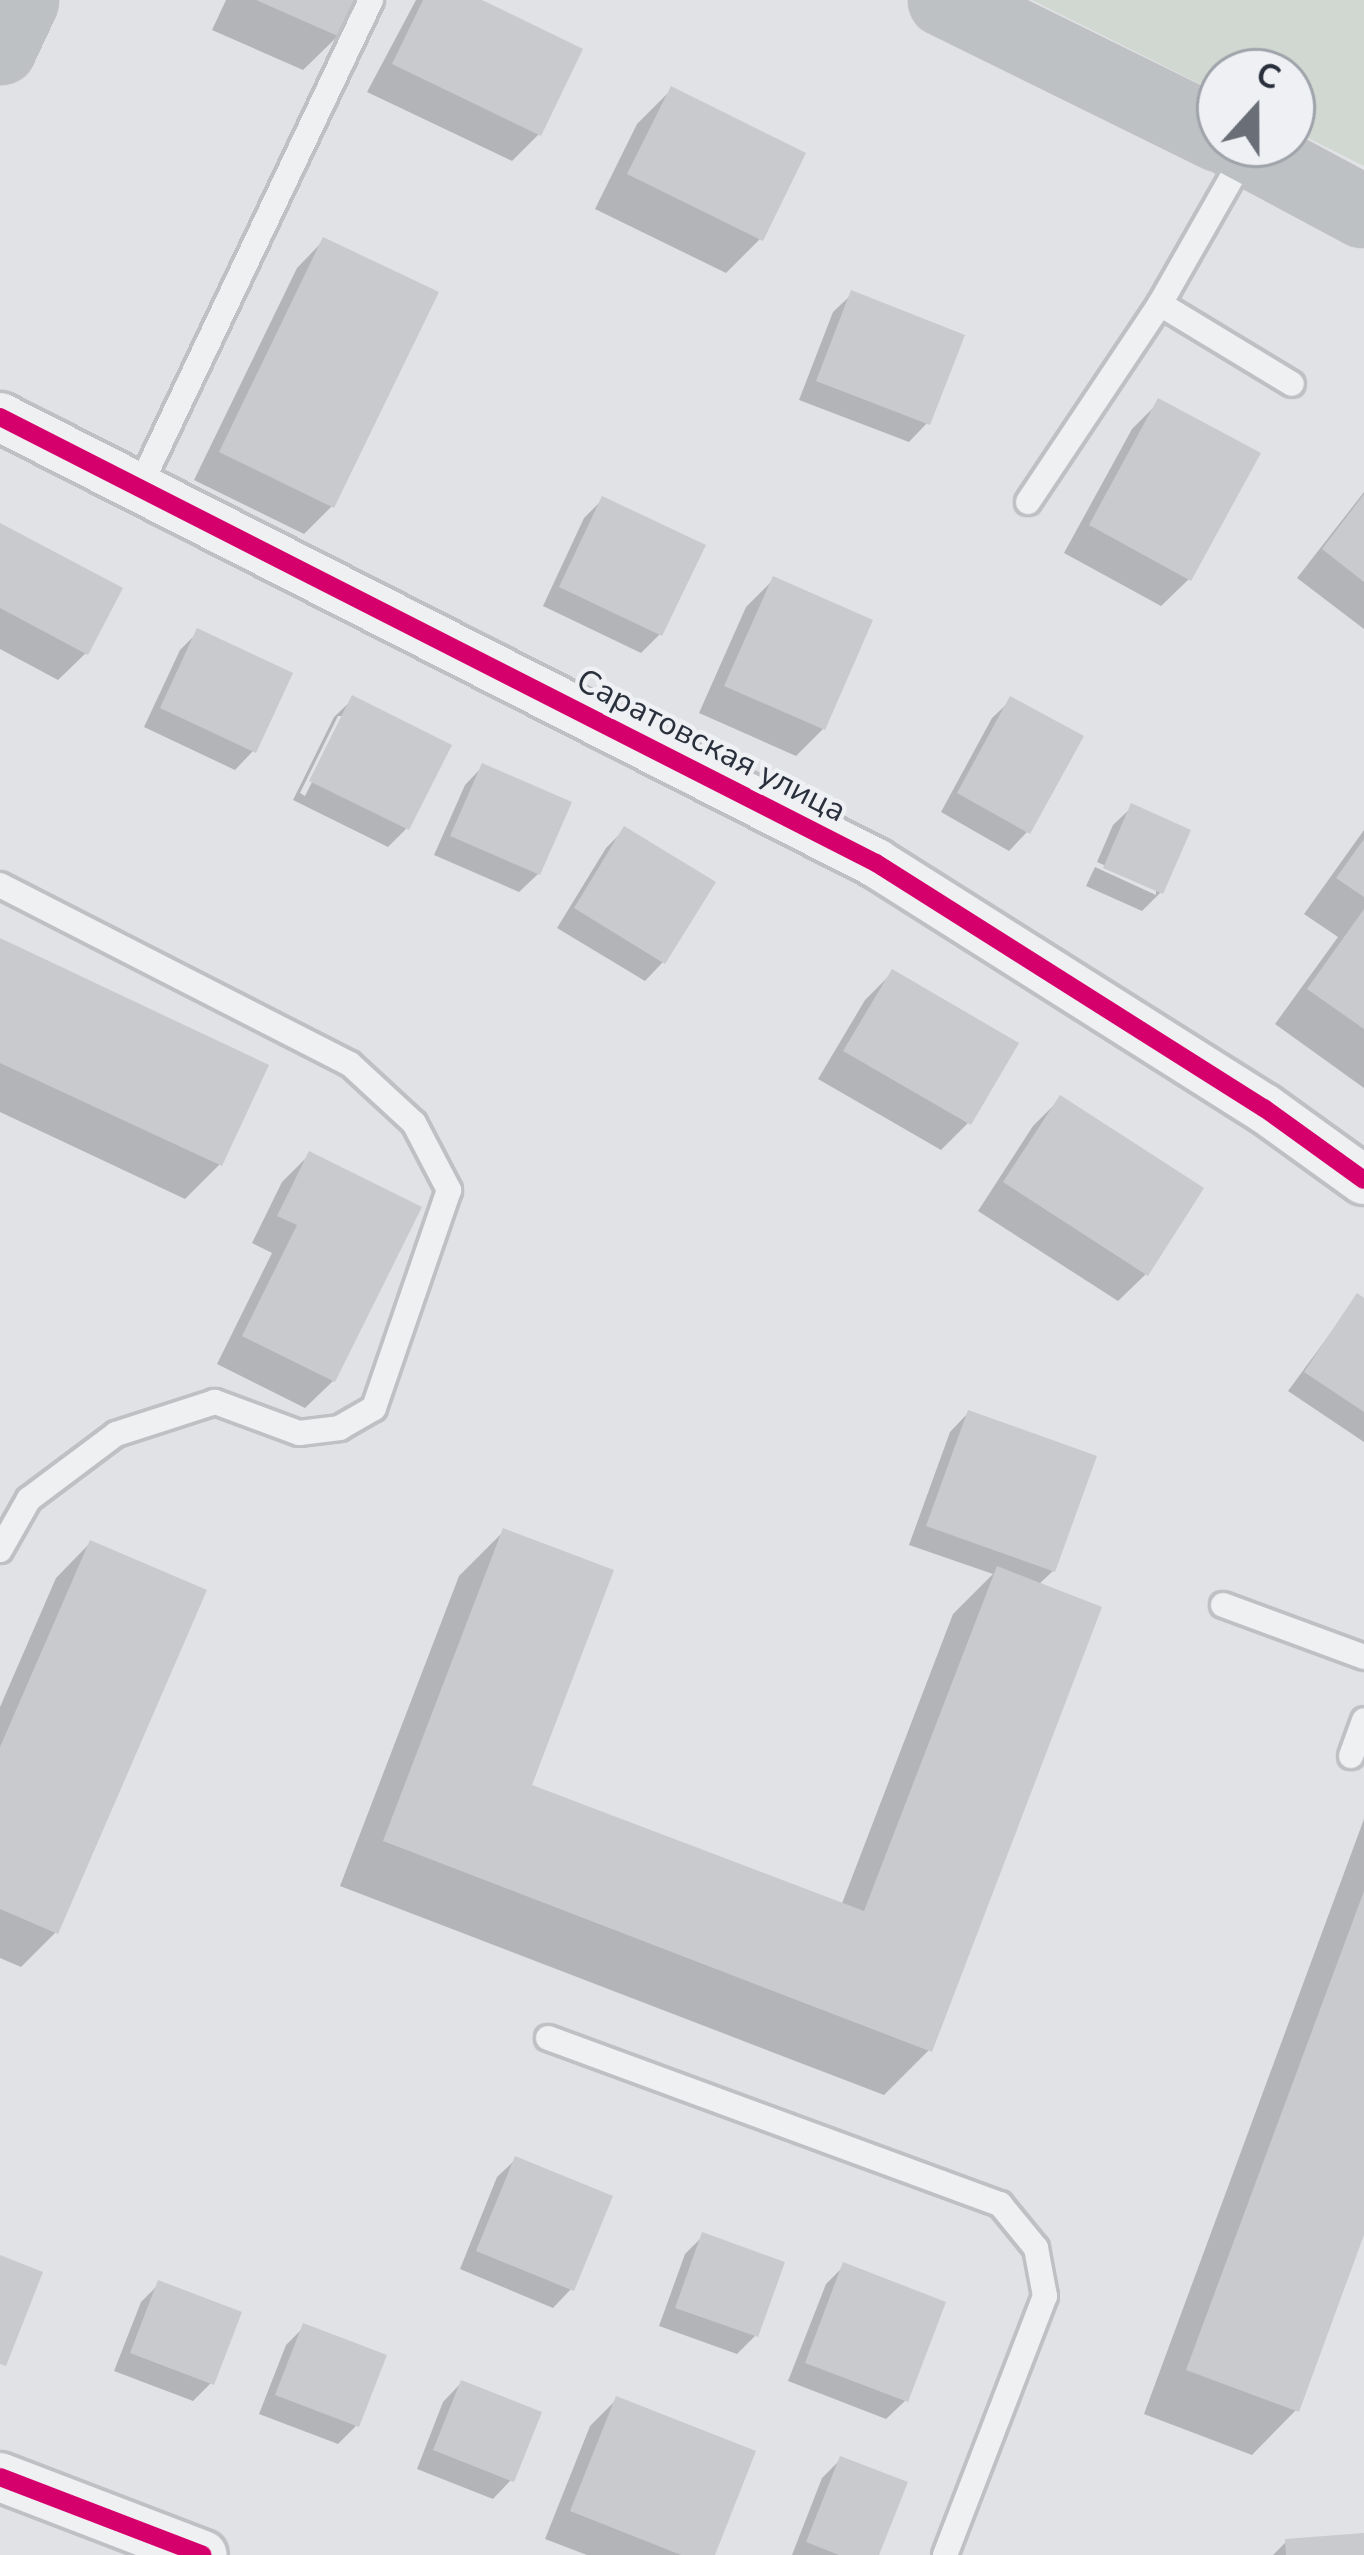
<!DOCTYPE html>
<meta charset="utf-8">
<style>
body{margin:0}
#map{position:relative;width:1364px;height:2555px;overflow:hidden;background:#e0e2e5;font-family:"Nunito Sans",sans-serif}
div>[style]{position:absolute}
[style*='--x']{left:calc(var(--x)*1px);top:calc(var(--y)*1px);width:calc(var(--w)*1px);rotate:calc(var(--a)*1deg)}
.green>*{inset:0;background:#d1d8d1}
.shadow>*{inset:0;background:#0003}
.building>*{inset:0;background:#c9cacd}
.roads{filter:drop-shadow(3px 0 #bfc0c3) drop-shadow(-3px 0 #bfc0c3) drop-shadow(0 3px #bfc0c3) drop-shadow(0 -3px #bfc0c3)}
.lane>*{height:24px;margin:-12px;padding:0 12px;transform-origin:12px;border-radius:12px;background:#eff0f2}
.street>*{height:48px;margin:-24px;padding:0 24px;transform-origin:24px;border-radius:24px;background:#eff0f2}
.secondary>*{height:66px;margin:-33px;padding:0 33px;transform-origin:33px;border-radius:33px;background:#bec1c4}
.cycleway>*{height:18px;margin:-9px;padding:0 9px;transform-origin:9px;border-radius:9px;background:#d6006c}
span{translate:-50% -50%;white-space:nowrap;text-align:center;line-height:1.15;-webkit-text-stroke:9px #eef0f4;paint-order:stroke}
.street-label{font-size:33px;color:#29303c}
.north{position:absolute;left:1196px;top:48px;width:120px;height:120px;box-sizing:border-box;background:#eef0f4;border:3px solid #9fa3aa;border-radius:50%;rotate:21deg;font-size:33px;font-weight:700;line-height:48px;text-align:center;color:#29303c}
.north::after{content:'';display:block;margin:auto;width:42px;height:54px;background:#696e77;clip-path:polygon(50% 0,100% 100%,50% 72%,0 100%)}
</style>
<div id="map">
<div class="green">
<i style="clip-path:polygon(1032px 0,1364px 0,1364px 166px,1292px 130px,1292px 72px,1220px 72px,1220px 94px)"></i>
</div>
<div class="shadow">
<i style="clip-path:polygon(226px 0,353px 0,338px 36px,303px 70px,212px 30px)"></i>
<i style="clip-path:polygon(416px 0,476px 0,539px 134px,512px 161px,367px 92px)"></i>
<i style="clip-path:polygon(671px 90px,760px 239px,726px 273px,595px 209px,637px 124px)"></i>
<i style="clip-path:polygon(324px 240px,332px 506px,304px 534px,194px 480px,297px 268px)"></i>
<i style="clip-path:polygon(852px 294px,927px 423px,909px 442px,799px 400px,833px 312px)"></i>
<i style="clip-path:polygon(1159px 402px,1189px 579px,1161px 606px,1064px 553px,1132px 429px)"></i>
<i style="clip-path:polygon(1364px 492px,1364px 629px,1297px 578px)"></i>
<i style="clip-path:polygon(603px 499px,660px 634px,641px 653px,543px 606px,584px 518px)"></i>
<i style="clip-path:polygon(0 526px,86px 653px,58px 680px,0 649px)"></i>
<i style="clip-path:polygon(773px 580px,823px 729px,796px 756px,699px 713px,746px 607px)"></i>
<i style="clip-path:polygon(198px 632px,253px 751px,235px 770px,144px 727px,180px 650px)"></i>
<i style="clip-path:polygon(evenodd,353px 699px,406px 829px,388px 847px,293px 800px,334px 717px,353px 699px,338px 716px,345px 716px,305px 796px,300px 793px,338px 716px)"></i>
<i style="clip-path:polygon(1011px 700px,1027px 832px,1009px 851px,941px 812px,992px 718px)"></i>
<i style="clip-path:polygon(483px 766px,538px 874px,519px 892px,434px 855px,465px 785px)"></i>
<i style="clip-path:polygon(1132px 807px,1160px 893px,1142px 911px,1086px 886px,1095px 867px,1156px 895px,1156px 888px,1097px 862px,1113px 825px)"></i>
<i style="clip-path:polygon(625px 829px,663px 962px,645px 981px,557px 928px,606px 848px)"></i>
<i style="clip-path:polygon(1364px 830px,1364px 1088px,1275px 1024px,1338px 937px,1304px 914px)"></i>
<i style="clip-path:polygon(0 941px,265px 1066px,219px 1165px,185px 1199px,0 1112px)"></i>
<i style="clip-path:polygon(892px 973px,968px 1123px,941px 1150px,818px 1079px,865px 1000px)"></i>
<i style="clip-path:polygon(1060px 1099px,1146px 1274px,1118px 1301px,978px 1211px,1033px 1126px)"></i>
<i style="clip-path:polygon(309px 1155px,333px 1381px,305px 1408px,217px 1364px,272px 1253px,252px 1243px,282px 1182px)"></i>
<i style="clip-path:polygon(1357px 1297px,1364px 1301px,1364px 1442px,1288px 1391px)"></i>
<i style="clip-path:polygon(968px 1413px,1053px 1571px,1038px 1585px,929px 2050px,884px 2095px,340px 1886px,459px 1576px,504px 1531px,528px 1786px,841px 1906px,953px 1614px,993px 1574px,909px 1545px,950px 1432px)"></i>
<i style="clip-path:polygon(90px 1543px,55px 1933px,21px 1967px,0 1958px,0 1707px,56px 1578px)"></i>
<i style="clip-path:polygon(1364px 1819px,1364px 2226px,1296px 2410px,1252px 2455px,1144px 2414px)"></i>
<i style="clip-path:polygon(516px 2159px,571px 2289px,553px 2308px,460px 2269px,497px 2177px)"></i>
<i style="clip-path:polygon(703px 2236px,755px 2336px,737px 2354px,659px 2326px,685px 2254px)"></i>
<i style="clip-path:polygon(844px 2266px,905px 2401px,886px 2419px,788px 2381px,826px 2284px)"></i>
<i style="clip-path:polygon(159px 2284px,211px 2383px,193px 2401px,114px 2371px,141px 2302px)"></i>
<i style="clip-path:polygon(304px 2327px,356px 2426px,338px 2444px,259px 2414px,286px 2345px)"></i>
<i style="clip-path:polygon(461px 2383px,511px 2480px,493px 2499px,417px 2469px,443px 2402px)"></i>
<i style="clip-path:polygon(617px 2399px,712px 2555px,587px 2555px,545px 2539px,590px 2426px)"></i>
<i style="clip-path:polygon(841px 2459px,876px 2555px,792px 2555px,822px 2478px)"></i>
<i style="clip-path:polygon(1364px 2536px,1364px 2555px,1273px 2555px,1286px 2542px)"></i>
</div>
<div class="building">
<i style="clip-path:polygon(256px 0,356px 0,340px 37px)"></i>
<i style="clip-path:polygon(423px 0,482px 0,583px 49px,541px 136px,392px 64px)"></i>
<i style="clip-path:polygon(671px 86px,806px 153px,763px 241px,627px 174px)"></i>
<i style="clip-path:polygon(323px 237px,439px 292px,334px 508px,219px 452px)"></i>
<i style="clip-path:polygon(851px 290px,965px 335px,930px 425px,816px 381px)"></i>
<i style="clip-path:polygon(1158px 398px,1261px 453px,1191px 581px,1089px 525px)"></i>
<i style="clip-path:polygon(1364px 494px,1364px 582px,1322px 549px)"></i>
<i style="clip-path:polygon(602px 496px,706px 545px,662px 636px,559px 587px)"></i>
<i style="clip-path:polygon(0 523px,123px 588px,88px 655px,0 608px)"></i>
<i style="clip-path:polygon(773px 576px,873px 620px,825px 730px,724px 686px)"></i>
<i style="clip-path:polygon(197px 628px,293px 673px,256px 753px,160px 708px)"></i>
<i style="clip-path:polygon(352px 695px,452px 745px,409px 830px,309px 781px)"></i>
<i style="clip-path:polygon(1010px 696px,1084px 736px,1030px 834px,957px 793px)"></i>
<i style="clip-path:polygon(482px 763px,572px 802px,540px 875px,450px 836px)"></i>
<i style="clip-path:polygon(1131px 803px,1191px 830px,1163px 894px,1103px 868px)"></i>
<i style="clip-path:polygon(624px 826px,716px 882px,665px 964px,574px 908px)"></i>
<i style="clip-path:polygon(1364px 839px,1364px 897px,1336px 878px)"></i>
<i style="clip-path:polygon(1364px 909px,1364px 1029px,1307px 989px)"></i>
<i style="clip-path:polygon(0 938px,269px 1065px,222px 1166px,0 1063px)"></i>
<i style="clip-path:polygon(892px 969px,1019px 1043px,971px 1125px,843px 1051px)"></i>
<i style="clip-path:polygon(1060px 1095px,1204px 1188px,1148px 1276px,1003px 1182px)"></i>
<i style="clip-path:polygon(309px 1151px,422px 1207px,335px 1382px,242px 1336px,297px 1225px,277px 1216px)"></i>
<i style="clip-path:polygon(1357px 1293px,1364px 1298px,1364px 1412px,1304px 1372px)"></i>
<i style="clip-path:polygon(968px 1410px,1097px 1456px,1055px 1572px,926px 1526px)"></i>
<i style="clip-path:polygon(503px 1528px,614px 1570px,532px 1785px,864px 1911px,997px 1566px,1102px 1607px,932px 2052px,383px 1841px)"></i>
<i style="clip-path:polygon(90px 1540px,207px 1590px,58px 1934px,0 1909px,0 1747px)"></i>
<i style="clip-path:polygon(1364px 1891px,1364px 2235px,1299px 2412px,1186px 2370px)"></i>
<i style="clip-path:polygon(515px 2156px,613px 2196px,574px 2291px,476px 2251px)"></i>
<i style="clip-path:polygon(702px 2232px,785px 2262px,758px 2337px,675px 2308px)"></i>
<i style="clip-path:polygon(0 2255px,43px 2272px,6px 2366px,0 2364px)"></i>
<i style="clip-path:polygon(843px 2262px,946px 2302px,908px 2402px,805px 2363px)"></i>
<i style="clip-path:polygon(158px 2280px,242px 2312px,214px 2385px,130px 2353px)"></i>
<i style="clip-path:polygon(303px 2323px,387px 2355px,359px 2427px,275px 2395px)"></i>
<i style="clip-path:polygon(461px 2380px,542px 2412px,514px 2482px,433px 2450px)"></i>
<i style="clip-path:polygon(616px 2396px,756px 2451px,715px 2555px,681px 2555px,570px 2511px)"></i>
<i style="clip-path:polygon(840px 2456px,908px 2482px,879px 2555px,839px 2555px,806px 2542px)"></i>
<i style="clip-path:polygon(1364px 2533px,1364px 2555px,1286px 2555px,1285px 2539px)"></i>
</div>
<div class="roads">
<div class="lane">
<i style="--x:1160;--y:304;--w:154;--a:31.2"></i>
<i style="--x:139;--y:488;--w:540;--a:-64.57"></i>
<i style="--x:1028;--y:502;--w:238;--a:-56.3"></i>
<i style="--x:1160;--y:304;--w:176;--a:-60.4"></i>
<i style="--x:0;--y:885;--w:393;--a:27.1"></i>
<i style="--x:350;--y:1064;--w:87;--a:42.7"></i>
<i style="--x:414;--y:1123;--w:76;--a:62.4"></i>
<i style="--x:449;--y:1190;--w:231;--a:109"></i>
<i style="--x:374;--y:1408;--w:39;--a:150"></i>
<i style="--x:340;--y:1428;--w:41;--a:173"></i>
<i style="--x:299;--y:1433;--w:90;--a:-159.7"></i>
<i style="--x:215;--y:1402;--w:104;--a:162.1"></i>
<i style="--x:116;--y:1434;--w:109;--a:143.2"></i>
<i style="--x:29;--y:1499;--w:59;--a:119.6"></i>
<i style="--x:1223;--y:1605;--w:150;--a:20.2"></i>
<i style="--x:1351;--y:1756;--w:38;--a:-70"></i>
<i style="--x:548;--y:2038;--w:482;--a:20.2"></i>
<i style="--x:1000;--y:2204;--w:57;--a:50.7"></i>
<i style="--x:1036;--y:2248;--w:49;--a:79.4"></i>
<i style="--x:1045;--y:2296;--w:278;--a:111.1"></i>
</div>
<div class="street">
<i style="--x:0;--y:417;--w:983;--a:26.98"></i>
<i style="--x:876;--y:863;--w:459;--a:32.3"></i>
<i style="--x:1264;--y:1108;--w:123;--a:35.8"></i>
<i style="--x:0;--y:2477;--w:217;--a:21"></i>
</div>
<div class="secondary">
<i style="--x:944;--y:0;--w:308;--a:26.2"></i>
<i style="--x:0;--y:49;--w:54;--a:-64.9"></i>
<i style="--x:1237;--y:144;--w:144;--a:28.2"></i>
</div>
</div>
<div class="cycleway">
<i style="--x:0;--y:417;--w:983;--a:26.98"></i>
<i style="--x:876;--y:863;--w:459;--a:32.3"></i>
<i style="--x:1264;--y:1108;--w:123;--a:35.8"></i>
<i style="--x:0;--y:2477;--w:217;--a:21"></i>
</div>
<div class="street-label">
<span style="left:711px;top:746px;rotate:27deg">Саратовская улица</span>
</div>
<div class="north">С</div>
</div>
